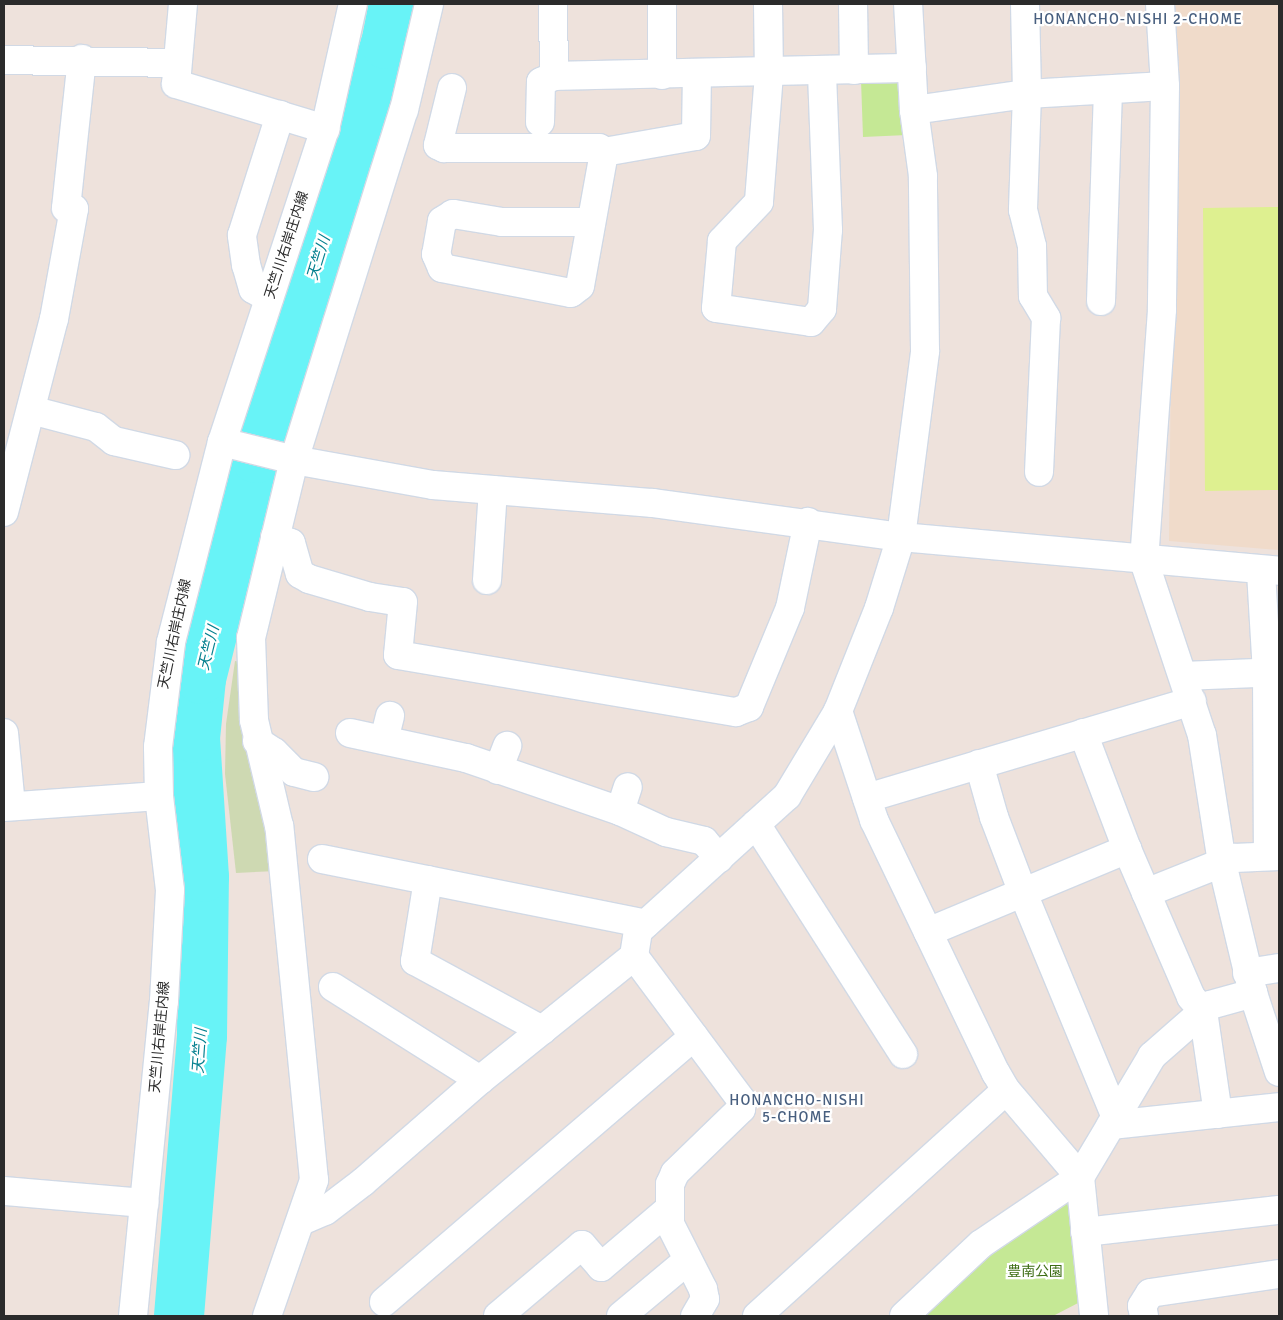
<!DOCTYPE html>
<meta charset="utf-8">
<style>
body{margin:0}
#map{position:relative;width:1283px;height:1320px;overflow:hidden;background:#eee2dc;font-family:Signika,"Noto Sans JP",sans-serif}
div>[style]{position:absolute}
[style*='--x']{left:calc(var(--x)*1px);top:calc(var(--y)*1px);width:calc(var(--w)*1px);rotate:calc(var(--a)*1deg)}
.education>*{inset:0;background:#f0dbca}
.green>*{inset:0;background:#c5e895}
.cemetery>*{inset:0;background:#ced9b2}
.pitch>*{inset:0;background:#def090}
.river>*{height:50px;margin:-25px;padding:0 25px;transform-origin:25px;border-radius:25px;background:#68f3f7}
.roads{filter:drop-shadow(1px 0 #d1d9e5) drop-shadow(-1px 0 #d1d9e5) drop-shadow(0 1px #d1d9e5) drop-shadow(0 -1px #d1d9e5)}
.minor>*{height:28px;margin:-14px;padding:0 14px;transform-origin:14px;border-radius:14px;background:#fff}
span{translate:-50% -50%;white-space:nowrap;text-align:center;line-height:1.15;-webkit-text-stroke:4.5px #fff;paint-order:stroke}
.street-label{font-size:14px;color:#2b2b2b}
.park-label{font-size:14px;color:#3d6d15}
.neighbourhood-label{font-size:15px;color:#485f7f;letter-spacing:1px}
.water-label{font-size:15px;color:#06808f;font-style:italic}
.frame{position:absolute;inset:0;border:5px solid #2b2b2b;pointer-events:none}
</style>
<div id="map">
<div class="education">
<i style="clip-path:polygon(1175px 4px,1279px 4px,1279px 550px,1169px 541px)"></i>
</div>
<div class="green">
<i style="clip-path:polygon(893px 79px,904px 88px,907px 135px,863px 137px,861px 80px)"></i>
<i style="clip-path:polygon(1066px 1197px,1076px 1220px,1080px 1302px,1053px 1316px,913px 1316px,983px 1254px)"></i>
</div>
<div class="cemetery">
<i style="clip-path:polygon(235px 661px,245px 663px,277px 871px,236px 873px,225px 774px,226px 724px)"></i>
</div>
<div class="pitch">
<i style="clip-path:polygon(1279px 207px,1279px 490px,1205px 491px,1203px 208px)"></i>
</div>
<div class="river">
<i style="--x:179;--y:1316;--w:281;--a:-85.3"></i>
<i style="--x:202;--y:1036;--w:159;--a:-89.3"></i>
<i style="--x:204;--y:877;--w:139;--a:-93.7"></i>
<i style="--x:195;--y:738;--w:59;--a:-84.2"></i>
<i style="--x:201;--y:679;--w:228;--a:-76"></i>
<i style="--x:256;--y:458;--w:434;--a:-72.6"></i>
<i style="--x:386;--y:44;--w:41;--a:-78.7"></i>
</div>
<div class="roads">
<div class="minor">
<i style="--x:183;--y:4;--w:80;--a:95"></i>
<i style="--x:176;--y:84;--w:156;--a:16.8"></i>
<i style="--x:553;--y:4;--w:72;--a:89.2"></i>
<i style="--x:554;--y:76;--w:358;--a:-1.3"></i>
<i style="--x:662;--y:4;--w:71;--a:90"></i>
<i style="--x:768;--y:4;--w:70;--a:89.2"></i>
<i style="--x:769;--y:74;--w:128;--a:94.5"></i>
<i style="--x:759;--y:202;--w:54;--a:133.5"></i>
<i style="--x:722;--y:241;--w:67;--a:95.1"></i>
<i style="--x:716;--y:308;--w:96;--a:8.4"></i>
<i style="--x:811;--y:322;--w:17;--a:-50"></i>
<i style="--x:822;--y:309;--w:79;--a:-85.7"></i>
<i style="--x:828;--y:230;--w:159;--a:-92.2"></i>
<i style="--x:853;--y:4;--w:66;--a:89.1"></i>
<i style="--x:1025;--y:4;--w:90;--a:88.7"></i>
<i style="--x:1027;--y:94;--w:116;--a:92"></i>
<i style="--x:1023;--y:210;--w:37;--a:76"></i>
<i style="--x:1032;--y:246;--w:50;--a:88.9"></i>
<i style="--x:1033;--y:296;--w:26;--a:59"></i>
<i style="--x:1046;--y:318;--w:154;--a:92.6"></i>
<i style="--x:1160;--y:4;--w:82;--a:86.5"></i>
<i style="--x:1165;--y:86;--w:224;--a:90.8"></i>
<i style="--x:1162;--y:310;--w:252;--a:94.1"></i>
<i style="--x:1144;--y:561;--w:183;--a:71.6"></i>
<i style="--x:1202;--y:735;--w:130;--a:81.1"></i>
<i style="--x:1222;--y:863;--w:134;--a:76.6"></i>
<i style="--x:1253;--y:993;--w:83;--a:71.8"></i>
<i style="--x:4;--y:60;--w:173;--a:1"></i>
<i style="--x:452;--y:88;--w:59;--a:103.8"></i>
<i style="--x:438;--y:145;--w:7;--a:27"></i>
<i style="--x:444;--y:148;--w:155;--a:0"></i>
<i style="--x:599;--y:148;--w:6;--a:39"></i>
<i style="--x:914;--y:110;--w:114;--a:-8.1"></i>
<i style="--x:1027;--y:94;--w:138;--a:-3.3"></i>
<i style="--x:540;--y:122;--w:40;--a:-88.6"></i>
<i style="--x:541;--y:82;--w:14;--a:-25"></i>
<i style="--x:591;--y:222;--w:89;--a:180"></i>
<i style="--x:502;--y:222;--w:50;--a:-170.7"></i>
<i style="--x:453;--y:214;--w:13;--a:148"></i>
<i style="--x:442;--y:221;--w:34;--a:100"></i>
<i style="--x:436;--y:254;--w:15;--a:67"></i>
<i style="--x:442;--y:268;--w:131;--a:11"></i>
<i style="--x:571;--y:293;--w:11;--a:-38"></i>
<i style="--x:580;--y:286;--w:136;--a:-79.8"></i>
<i style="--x:604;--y:152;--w:93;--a:-9.9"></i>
<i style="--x:696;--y:136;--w:61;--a:-89.1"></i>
<i style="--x:269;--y:298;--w:18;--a:-151"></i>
<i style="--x:253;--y:289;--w:25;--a:-106"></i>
<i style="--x:246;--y:265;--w:30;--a:-98"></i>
<i style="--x:242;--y:235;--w:126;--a:-72.4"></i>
<i style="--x:1101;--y:301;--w:211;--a:-88.1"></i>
<i style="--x:31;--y:410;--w:67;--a:14.7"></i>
<i style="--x:96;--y:427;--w:23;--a:38"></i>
<i style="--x:114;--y:441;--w:63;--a:12.9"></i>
<i style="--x:222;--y:442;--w:74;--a:14"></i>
<i style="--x:294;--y:460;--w:141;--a:10.2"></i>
<i style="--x:433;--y:485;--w:221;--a:4.7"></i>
<i style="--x:653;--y:503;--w:250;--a:7.8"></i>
<i style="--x:901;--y:537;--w:380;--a:5.1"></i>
<i style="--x:4;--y:512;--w:199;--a:-75.5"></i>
<i style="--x:54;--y:319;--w:112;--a:-79.7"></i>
<i style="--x:74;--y:209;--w:8;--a:-173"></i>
<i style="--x:66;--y:208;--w:150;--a:-83.9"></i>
<i style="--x:275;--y:537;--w:17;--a:21"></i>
<i style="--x:291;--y:543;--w:32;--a:74"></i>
<i style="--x:300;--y:574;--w:10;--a:29"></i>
<i style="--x:309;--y:579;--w:64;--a:16.4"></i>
<i style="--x:370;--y:597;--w:33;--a:9"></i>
<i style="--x:403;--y:602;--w:53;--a:95.4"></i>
<i style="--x:398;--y:655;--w:343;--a:9.6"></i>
<i style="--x:736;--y:712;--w:14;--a:-21"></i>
<i style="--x:749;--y:707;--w:107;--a:-67.5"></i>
<i style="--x:790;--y:608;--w:88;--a:-78.2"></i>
<i style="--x:1261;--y:572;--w:100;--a:86.6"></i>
<i style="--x:1267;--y:672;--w:184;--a:89.7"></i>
<i style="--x:487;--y:580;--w:90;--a:-86.2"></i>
<i style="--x:1185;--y:676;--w:94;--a:-2.4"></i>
<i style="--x:838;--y:711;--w:115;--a:71.7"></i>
<i style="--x:874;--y:820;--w:281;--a:64.3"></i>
<i style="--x:996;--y:1073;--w:20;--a:60"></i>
<i style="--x:1006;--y:1090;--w:114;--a:49.6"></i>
<i style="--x:1080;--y:1177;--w:140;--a:84.2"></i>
<i style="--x:4;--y:733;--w:73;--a:84.5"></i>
<i style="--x:350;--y:733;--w:119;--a:12.2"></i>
<i style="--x:466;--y:758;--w:163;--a:19"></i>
<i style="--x:620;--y:811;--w:51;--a:24.5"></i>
<i style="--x:666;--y:832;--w:39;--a:13"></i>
<i style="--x:704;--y:841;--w:23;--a:49"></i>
<i style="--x:1083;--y:733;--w:124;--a:69.2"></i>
<i style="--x:1127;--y:849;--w:161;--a:66.6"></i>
<i style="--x:1191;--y:997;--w:18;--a:49"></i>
<i style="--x:1203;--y:1011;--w:104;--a:81.7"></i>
<i style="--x:384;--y:740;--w:25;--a:-76"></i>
<i style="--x:257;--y:741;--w:20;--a:33"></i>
<i style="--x:274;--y:752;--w:28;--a:45"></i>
<i style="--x:294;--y:772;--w:21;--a:14"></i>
<i style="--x:979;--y:764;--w:55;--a:74.2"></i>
<i style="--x:994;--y:817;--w:81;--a:69.1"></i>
<i style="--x:1023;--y:893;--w:243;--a:67.5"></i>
<i style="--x:498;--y:770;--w:26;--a:-69"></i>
<i style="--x:867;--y:798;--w:339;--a:-16.6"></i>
<i style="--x:4;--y:807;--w:155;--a:-4.1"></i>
<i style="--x:620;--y:811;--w:25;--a:-72"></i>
<i style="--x:756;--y:824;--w:273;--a:57.4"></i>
<i style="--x:322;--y:859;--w:330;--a:11.3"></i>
<i style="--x:428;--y:880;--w:82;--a:99.1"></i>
<i style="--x:415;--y:961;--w:145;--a:28.5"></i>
<i style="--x:1146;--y:893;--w:95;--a:-21.7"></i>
<i style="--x:1234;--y:858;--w:45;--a:-2.5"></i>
<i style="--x:928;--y:932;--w:216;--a:-22.6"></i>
<i style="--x:634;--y:956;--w:181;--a:53.3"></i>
<i style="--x:742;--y:1101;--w:8;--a:97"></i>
<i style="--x:741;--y:1109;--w:92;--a:135.9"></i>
<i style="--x:675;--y:1173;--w:12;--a:114"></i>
<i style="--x:670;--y:1184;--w:40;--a:90"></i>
<i style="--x:670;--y:1224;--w:73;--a:63.1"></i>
<i style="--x:703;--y:1289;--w:10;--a:79"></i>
<i style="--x:705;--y:1299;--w:20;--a:120"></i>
<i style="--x:1247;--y:973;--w:32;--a:-9"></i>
<i style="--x:333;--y:987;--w:174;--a:32.3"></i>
<i style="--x:1111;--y:1125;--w:169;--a:-6.1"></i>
<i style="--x:4;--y:1191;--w:141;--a:4.9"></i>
<i style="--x:301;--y:1221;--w:26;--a:-23"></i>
<i style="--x:325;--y:1211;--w:48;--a:-37.3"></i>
<i style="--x:363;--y:1182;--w:155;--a:-41.1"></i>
<i style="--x:480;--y:1080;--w:198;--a:-38.8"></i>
<i style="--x:634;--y:956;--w:25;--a:-81"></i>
<i style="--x:638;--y:931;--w:201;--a:-42.2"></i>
<i style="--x:787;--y:796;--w:99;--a:-59"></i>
<i style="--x:838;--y:711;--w:111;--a:-68.3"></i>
<i style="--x:879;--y:608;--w:74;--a:-72.8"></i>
<i style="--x:901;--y:537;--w:188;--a:-82.6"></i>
<i style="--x:925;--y:351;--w:175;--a:-90.7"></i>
<i style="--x:923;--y:176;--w:67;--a:-97.8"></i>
<i style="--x:914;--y:110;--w:106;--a:-93.2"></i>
<i style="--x:1085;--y:1232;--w:195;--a:-6.5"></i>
<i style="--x:384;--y:1302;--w:408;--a:-40.6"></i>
<i style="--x:133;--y:1316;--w:317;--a:-84.4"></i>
<i style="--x:164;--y:1001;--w:111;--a:-86.9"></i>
<i style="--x:170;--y:890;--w:95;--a:-96.7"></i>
<i style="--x:159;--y:796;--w:49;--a:-91.2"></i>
<i style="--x:158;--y:747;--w:106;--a:-82.9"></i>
<i style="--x:171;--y:642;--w:206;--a:-75.7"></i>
<i style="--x:222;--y:442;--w:330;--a:-71.8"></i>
<i style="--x:325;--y:129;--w:128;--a:-77.4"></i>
<i style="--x:267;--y:1316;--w:144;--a:-70.9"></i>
<i style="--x:314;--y:1180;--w:356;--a:-95.6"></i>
<i style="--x:279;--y:826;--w:109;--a:-103.3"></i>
<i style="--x:254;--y:720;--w:82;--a:-92.1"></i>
<i style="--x:251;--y:638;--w:183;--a:-76.4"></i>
<i style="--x:294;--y:460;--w:367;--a:-72.6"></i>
<i style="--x:404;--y:110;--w:109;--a:-76.7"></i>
<i style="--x:498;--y:1316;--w:110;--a:-40.2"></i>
<i style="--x:582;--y:1245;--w:29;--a:49"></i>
<i style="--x:601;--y:1267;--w:88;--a:-40.4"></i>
<i style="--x:621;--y:1316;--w:87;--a:-39.9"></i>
<i style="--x:757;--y:1316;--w:336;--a:-42.2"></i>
<i style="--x:904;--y:1316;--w:105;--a:-43.1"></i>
<i style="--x:981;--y:1244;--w:120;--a:-34.1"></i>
<i style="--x:1080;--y:1177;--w:141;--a:-59.2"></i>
<i style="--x:1152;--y:1056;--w:77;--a:-41.3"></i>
<i style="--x:1210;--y:1005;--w:45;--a:-15.6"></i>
<i style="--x:1144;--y:1316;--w:10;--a:-101"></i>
<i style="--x:1142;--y:1306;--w:15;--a:-58"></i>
<i style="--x:1150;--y:1293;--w:130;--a:-8.4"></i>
</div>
</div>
<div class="street-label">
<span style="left:287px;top:245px;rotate:-72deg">天竺川右岸庄内線</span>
<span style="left:175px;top:634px;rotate:-78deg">天竺川右岸庄内線</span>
<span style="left:160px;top:1037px;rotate:-85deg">天竺川右岸庄内線</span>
</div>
<div class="park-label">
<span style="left:1035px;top:1272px">豊南公園</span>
</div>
<div class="neighbourhood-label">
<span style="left:1138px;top:20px">HONANCHO-NISHI 2-CHOME</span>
<span style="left:797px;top:1109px">HONANCHO-NISHI<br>5-CHOME</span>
</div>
<div class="water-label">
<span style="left:319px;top:258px;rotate:-73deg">天竺川</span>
<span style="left:209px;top:648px;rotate:-76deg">天竺川</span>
<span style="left:200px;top:1051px;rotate:-86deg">天竺川</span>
</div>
<div class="frame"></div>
</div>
